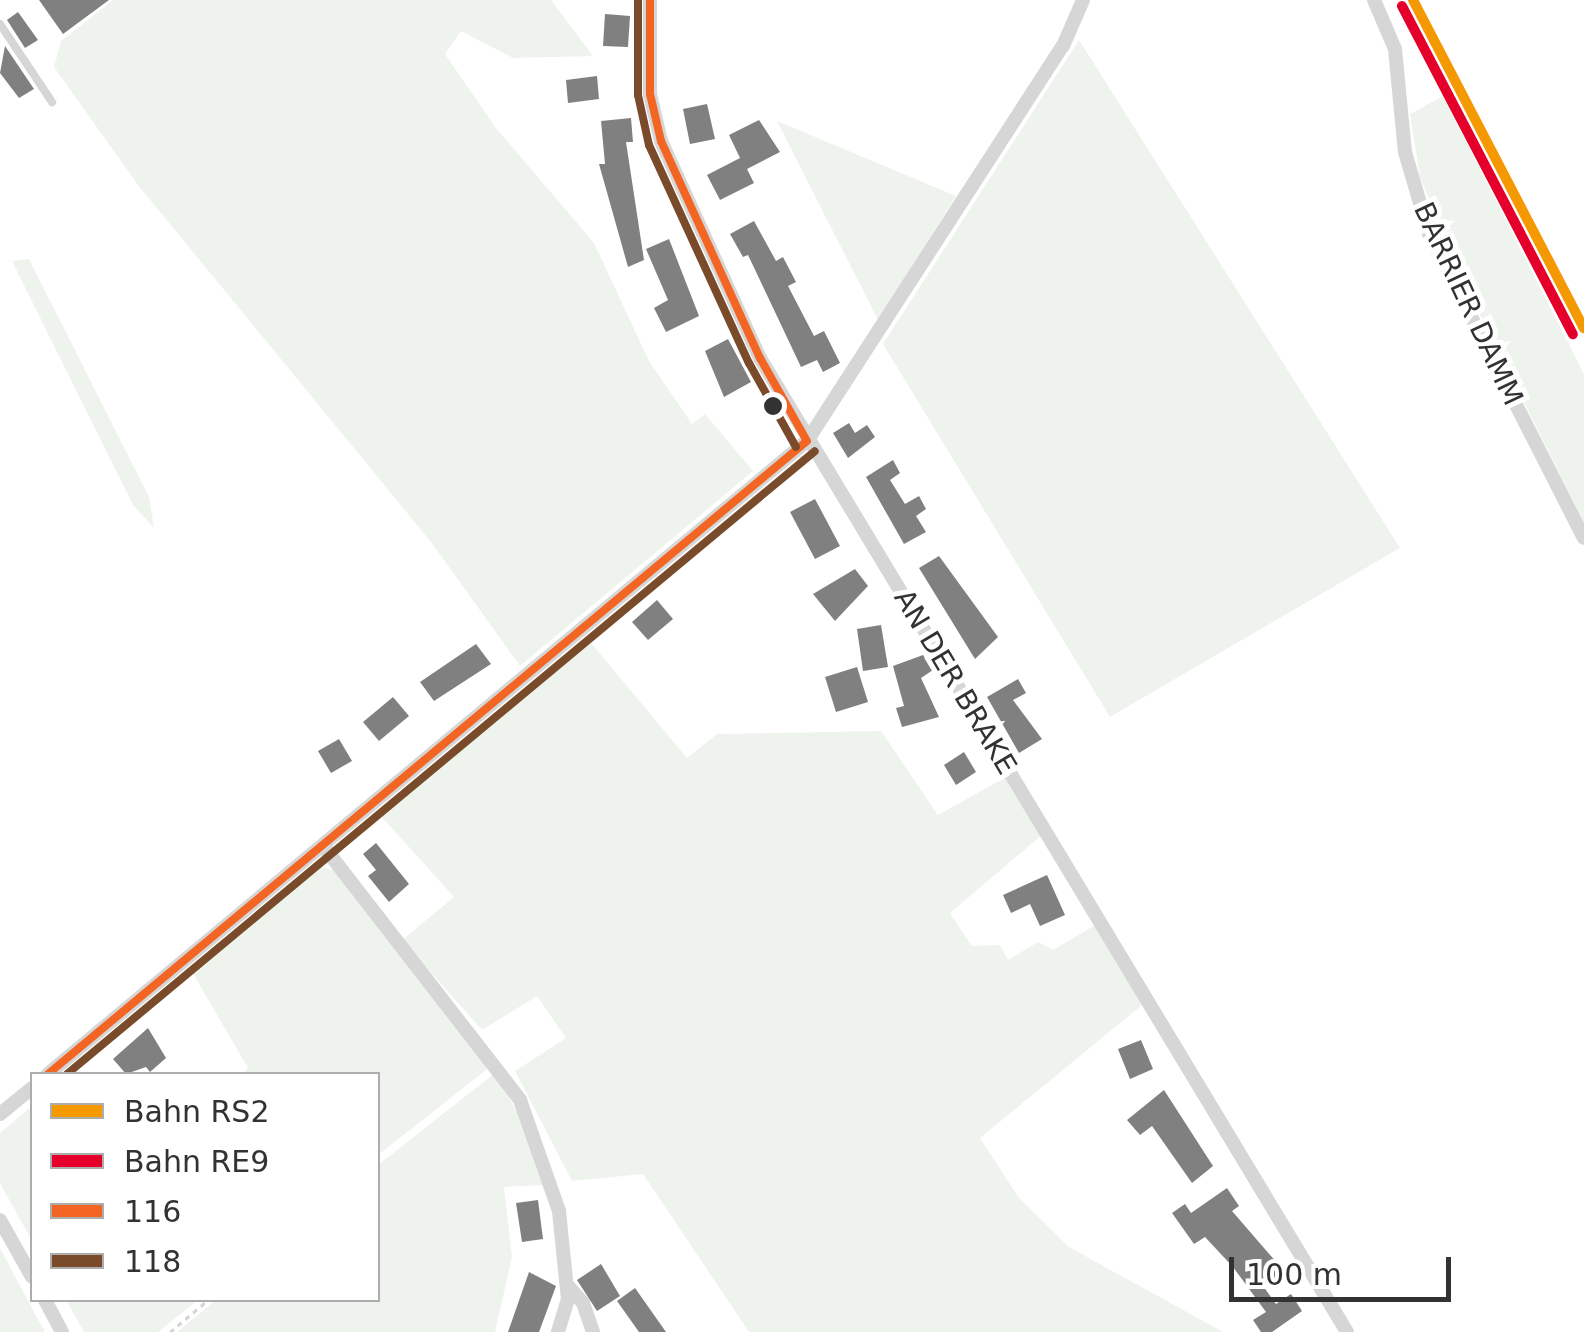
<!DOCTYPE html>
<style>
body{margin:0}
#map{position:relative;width:1584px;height:1332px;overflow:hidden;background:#fff;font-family:"DejaVu Sans",sans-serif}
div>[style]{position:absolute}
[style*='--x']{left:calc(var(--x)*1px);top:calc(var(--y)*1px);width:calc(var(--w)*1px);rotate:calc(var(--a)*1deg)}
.green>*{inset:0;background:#eff3ed}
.building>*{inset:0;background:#808080}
.path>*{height:2.5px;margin-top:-1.25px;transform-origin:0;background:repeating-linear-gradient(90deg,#d4d4d4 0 5px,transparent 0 10px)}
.service>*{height:8px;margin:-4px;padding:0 4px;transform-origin:4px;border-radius:4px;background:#d6d6d6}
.minor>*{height:14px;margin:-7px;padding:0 7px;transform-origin:7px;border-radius:7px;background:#d6d6d6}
.bus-1>*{height:8px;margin:-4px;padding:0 4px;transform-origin:4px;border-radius:4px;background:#f26522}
.bus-2>*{height:8px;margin:-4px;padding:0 4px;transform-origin:4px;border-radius:4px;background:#7a4b2a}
.rail-1>*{height:10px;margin:-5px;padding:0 5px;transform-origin:5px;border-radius:5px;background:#f59902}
.rail-2>*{height:10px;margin:-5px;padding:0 5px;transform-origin:5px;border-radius:5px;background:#e4002b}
.dots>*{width:28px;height:28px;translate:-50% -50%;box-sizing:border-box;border:5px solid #fff;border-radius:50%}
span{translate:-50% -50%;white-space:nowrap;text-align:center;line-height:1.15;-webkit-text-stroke:10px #fff;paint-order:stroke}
.street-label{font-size:28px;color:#323232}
.legend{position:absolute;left:30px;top:1072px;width:350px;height:230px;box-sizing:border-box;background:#fff;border:2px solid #adadad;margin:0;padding:12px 18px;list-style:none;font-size:30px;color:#323232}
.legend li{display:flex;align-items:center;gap:20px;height:50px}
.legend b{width:50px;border:2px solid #adadad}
.scale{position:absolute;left:1229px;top:1257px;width:222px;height:45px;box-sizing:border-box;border:5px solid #323232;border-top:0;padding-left:12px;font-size:30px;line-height:35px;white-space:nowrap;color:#323232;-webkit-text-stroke:8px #fff;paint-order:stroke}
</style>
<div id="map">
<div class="green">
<i style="clip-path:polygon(113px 0,551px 0,593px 56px,513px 58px,461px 31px,445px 54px,496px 128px,594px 243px,649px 361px,692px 424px,705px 414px,753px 471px,520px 666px,431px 542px,138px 185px,54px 67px,61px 41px)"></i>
<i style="clip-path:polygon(1079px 40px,1400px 548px,1110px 717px,883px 344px)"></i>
<i style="clip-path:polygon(1443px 96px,1584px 374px,1584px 522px,1459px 273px,1420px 177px,1410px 114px)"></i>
<i style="clip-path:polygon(777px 121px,956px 196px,878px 320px)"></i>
<i style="clip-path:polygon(29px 259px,149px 497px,154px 528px,133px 505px,12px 261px)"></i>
<i style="clip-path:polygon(591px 643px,687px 758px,717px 734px,881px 731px,938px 815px,1006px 777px,1043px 834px,950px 913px,972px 946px,1000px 945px,1008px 960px,1038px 942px,1053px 950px,1095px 925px,1142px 1005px,980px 1138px,1019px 1198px,1069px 1247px,1223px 1332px,749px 1332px,643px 1174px,572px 1181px,515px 1071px,566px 1038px,537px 996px,482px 1030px,402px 940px,454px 897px,379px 814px)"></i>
<i style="clip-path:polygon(317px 866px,338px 871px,490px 1067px,378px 1155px,378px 1074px,242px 1074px,248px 1068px,191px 970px)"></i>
<i style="clip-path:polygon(495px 1073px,525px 1126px,546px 1185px,504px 1187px,512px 1257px,495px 1332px,177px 1332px,216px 1300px,378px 1300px,378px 1165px)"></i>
<i style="clip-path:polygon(32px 1106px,32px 1241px,0 1183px,0 1133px)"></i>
<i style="clip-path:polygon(0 1248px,34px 1312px,45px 1332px,0 1332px)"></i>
<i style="clip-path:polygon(66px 1300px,198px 1300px,158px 1332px,84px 1332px)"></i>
</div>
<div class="building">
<i style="clip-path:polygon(39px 0,109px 0,63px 34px)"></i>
<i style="clip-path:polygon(18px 12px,38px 40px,25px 48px,7px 20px)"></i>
<i style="clip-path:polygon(605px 14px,630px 16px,628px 47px,603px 46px)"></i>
<i style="clip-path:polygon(5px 46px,34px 89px,19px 98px,0 73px)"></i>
<i style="clip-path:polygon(597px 76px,599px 99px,568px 103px,566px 80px)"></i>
<i style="clip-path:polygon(707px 104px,715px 139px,690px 144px,683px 109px)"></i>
<i style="clip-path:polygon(631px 118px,633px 142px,626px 142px,644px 260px,628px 267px,599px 164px,605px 164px,601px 121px)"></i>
<i style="clip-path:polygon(759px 120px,780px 152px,747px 169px,754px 183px,720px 200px,707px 175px,740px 158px,729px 135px)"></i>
<i style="clip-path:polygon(754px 221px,776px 261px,783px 257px,796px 282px,788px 286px,814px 336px,824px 331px,840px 363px,823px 372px,817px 360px,801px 367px,748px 255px,743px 257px,730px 234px)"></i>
<i style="clip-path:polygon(669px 239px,699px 316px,666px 332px,654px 308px,668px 300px,646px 249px)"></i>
<i style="clip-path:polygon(728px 339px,751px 382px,724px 397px,705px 351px)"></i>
<i style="clip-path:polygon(849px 423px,855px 433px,867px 425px,875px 437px,848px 458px,833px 433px)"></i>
<i style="clip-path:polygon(893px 460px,900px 473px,890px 480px,905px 504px,919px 496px,926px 509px,916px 516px,926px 532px,904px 544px,866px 477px)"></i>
<i style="clip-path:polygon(815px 499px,840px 546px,815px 559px,790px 512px)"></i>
<i style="clip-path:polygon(939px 556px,998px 637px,975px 659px,919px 568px)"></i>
<i style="clip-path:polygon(855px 569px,868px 586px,835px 621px,813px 594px)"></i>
<i style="clip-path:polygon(657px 600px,673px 619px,648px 640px,632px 622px)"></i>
<i style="clip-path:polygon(881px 625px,888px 667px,863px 671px,857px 629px)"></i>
<i style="clip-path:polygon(476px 644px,491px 664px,434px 701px,420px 682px)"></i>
<i style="clip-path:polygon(923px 655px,933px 670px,921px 678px,939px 717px,902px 727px,896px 708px,904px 706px,893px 666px)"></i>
<i style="clip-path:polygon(857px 667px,868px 702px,836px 712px,825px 677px)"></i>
<i style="clip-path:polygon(1018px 679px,1026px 693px,1013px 700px,1042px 739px,1019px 753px,987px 697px)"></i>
<i style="clip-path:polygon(393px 697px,409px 716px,379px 741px,363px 722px)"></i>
<i style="clip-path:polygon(339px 739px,352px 761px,331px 773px,318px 751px)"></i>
<i style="clip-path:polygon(964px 752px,976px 772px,956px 785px,944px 765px)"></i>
<i style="clip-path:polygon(376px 843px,409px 884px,389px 902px,368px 876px,376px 870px,363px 854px)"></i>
<i style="clip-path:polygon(1047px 875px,1065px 915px,1040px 926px,1030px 904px,1011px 913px,1003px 895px)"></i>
<i style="clip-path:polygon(148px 1028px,166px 1058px,150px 1072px,146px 1067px,126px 1074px,113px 1059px)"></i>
<i style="clip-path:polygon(1141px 1040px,1153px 1069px,1130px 1079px,1118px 1049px)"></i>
<i style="clip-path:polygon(1164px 1090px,1213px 1166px,1192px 1183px,1152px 1126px,1140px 1135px,1127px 1120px)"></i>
<i style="clip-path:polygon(1227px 1188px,1239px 1206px,1232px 1211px,1284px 1271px,1263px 1286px,1276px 1304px,1291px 1294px,1302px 1311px,1272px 1332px,1261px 1332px,1253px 1320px,1266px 1312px,1233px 1267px,1205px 1237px,1194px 1244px,1172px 1213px,1185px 1204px,1191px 1213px)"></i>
<i style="clip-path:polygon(538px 1200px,543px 1239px,522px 1242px,516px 1203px)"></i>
<i style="clip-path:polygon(601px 1264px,620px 1296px,597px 1311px,577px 1280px)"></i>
<i style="clip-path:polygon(529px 1272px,556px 1286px,539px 1332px,508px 1332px)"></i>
<i style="clip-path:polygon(635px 1288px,666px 1332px,639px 1332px,617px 1301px)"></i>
</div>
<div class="path">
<i style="--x:170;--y:1332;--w:50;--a:-40.1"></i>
</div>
<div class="service">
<i style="--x:0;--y:24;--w:94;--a:56.3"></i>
</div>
<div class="minor">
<i style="--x:650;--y:0;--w:94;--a:90"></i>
<i style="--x:650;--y:94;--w:48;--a:76.8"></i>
<i style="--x:661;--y:141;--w:239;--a:65.5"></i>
<i style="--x:760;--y:358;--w:1137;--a:58.92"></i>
<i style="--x:1374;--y:0;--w:53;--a:66.8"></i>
<i style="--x:1395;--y:49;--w:103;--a:84.5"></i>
<i style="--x:1405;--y:152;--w:85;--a:73.7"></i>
<i style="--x:1429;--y:234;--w:341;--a:63"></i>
<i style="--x:324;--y:847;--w:320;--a:52.2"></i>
<i style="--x:520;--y:1100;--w:118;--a:70.6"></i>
<i style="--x:559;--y:1211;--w:88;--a:84.2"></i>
<i style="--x:568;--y:1299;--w:34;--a:107"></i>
<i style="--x:48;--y:1074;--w:988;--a:-39.83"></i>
<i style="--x:807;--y:441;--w:471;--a:-57.1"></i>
<i style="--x:1063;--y:46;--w:50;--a:-66.5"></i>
<i style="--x:0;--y:1114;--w:41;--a:-39.1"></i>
<i style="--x:0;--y:1220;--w:65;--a:60.7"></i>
<i style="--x:567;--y:1285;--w:24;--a:48"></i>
<i style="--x:583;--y:1303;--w:31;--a:71"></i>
<i style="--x:45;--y:1300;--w:36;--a:62"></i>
</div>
<div class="bus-1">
<i style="--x:650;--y:0;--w:94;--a:90"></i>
<i style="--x:650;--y:94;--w:48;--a:76.8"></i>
<i style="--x:661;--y:141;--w:239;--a:65.5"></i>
<i style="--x:760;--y:358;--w:95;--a:60.5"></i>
<i style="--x:48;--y:1074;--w:988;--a:-39.83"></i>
</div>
<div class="bus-2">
<i style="--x:638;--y:0;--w:95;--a:90"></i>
<i style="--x:638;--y:95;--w:51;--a:77.6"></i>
<i style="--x:649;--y:145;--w:240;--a:65.4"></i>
<i style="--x:749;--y:363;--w:96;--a:60.8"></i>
<i style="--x:67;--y:1074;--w:973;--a:-39.79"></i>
</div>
<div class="rail-1">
<i style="--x:1413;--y:0;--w:370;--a:62.5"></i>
</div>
<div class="rail-2">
<i style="--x:1402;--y:6;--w:370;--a:62.5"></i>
</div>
<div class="dots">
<i style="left:773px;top:406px;background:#323232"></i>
</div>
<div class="street-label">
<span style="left:1468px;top:304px;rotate:65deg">BARRIER DAMM</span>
<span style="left:955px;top:682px;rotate:59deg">AN DER BRAKE</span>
</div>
<ul class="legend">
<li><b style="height:12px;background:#f59902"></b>Bahn RS2</li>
<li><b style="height:12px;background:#e4002b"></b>Bahn RE9</li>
<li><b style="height:12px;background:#f26522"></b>116</li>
<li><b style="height:12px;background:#7a4b2a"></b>118</li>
</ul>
<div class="scale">100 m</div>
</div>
